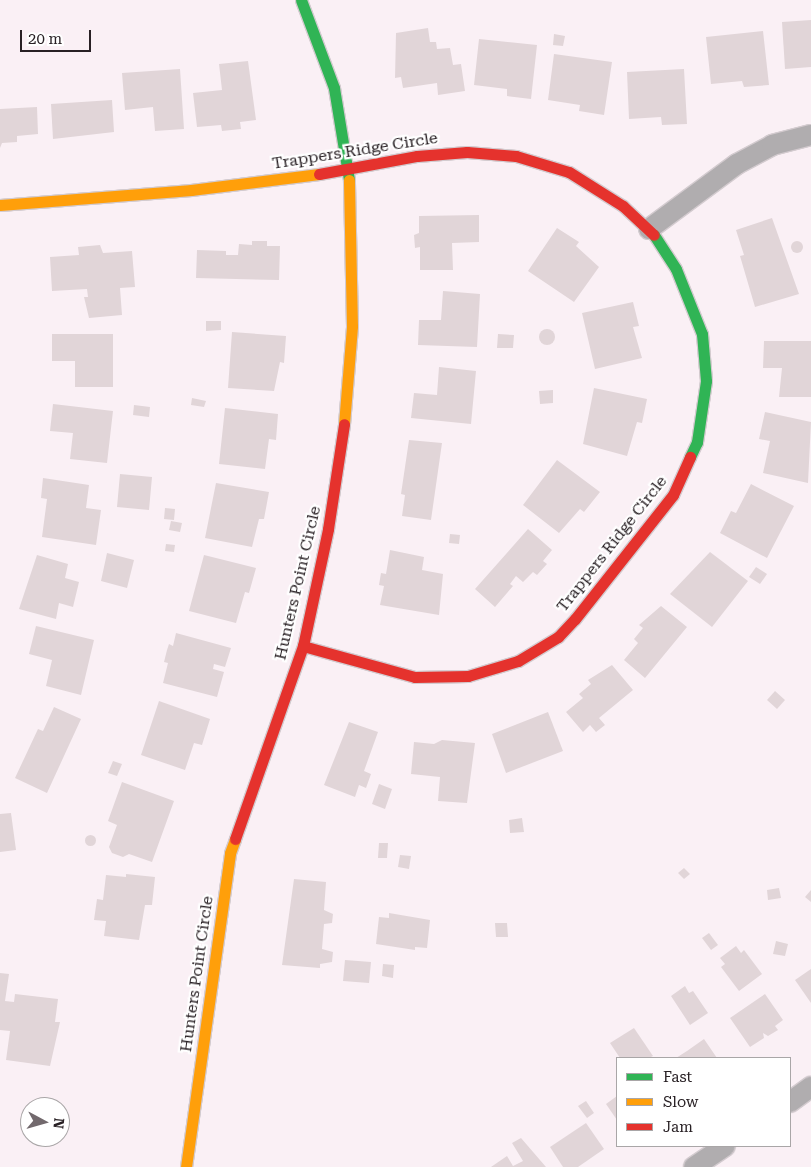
<!DOCTYPE html>
<style>
body{margin:0}
#map{position:relative;width:811px;height:1167px;overflow:hidden;background:#faf0f5;font-family:"Roboto Serif",serif}
div>[style]{position:absolute}
[style*='--x']{left:calc(var(--x)*1px);top:calc(var(--y)*1px);width:calc(var(--w)*1px);rotate:calc(var(--a)*1deg)}
.building>*{inset:0;background:#e1d5d8}
.round{border-radius:50%}
.roads{filter:drop-shadow(1px 0 #d3cbcf) drop-shadow(-1px 0 #d3cbcf) drop-shadow(0 1px #d3cbcf) drop-shadow(0 -1px #d3cbcf)}
.street>*{height:20px;margin:-10px;padding:0 10px;transform-origin:10px;border-radius:10px;background:#b0adaf}
.fast>*{height:11px;margin:-5.5px;padding:0 5.5px;transform-origin:5.5px;border-radius:5.5px;background:#30b455}
.slow>*{height:11px;margin:-5.5px;padding:0 5.5px;transform-origin:5.5px;border-radius:5.5px;background:#ff9f0a}
.jam>*{height:11px;margin:-5.5px;padding:0 5.5px;transform-origin:5.5px;border-radius:5.5px;background:#e5322d}
span{translate:-50% -50%;white-space:nowrap;text-align:center;line-height:1.15;-webkit-text-stroke:4.5px #fff;paint-order:stroke}
.street-label{font-size:16px;color:#282024}
.legend{position:absolute;left:616px;top:1057px;width:175px;height:90px;box-sizing:border-box;background:#fff;border:1px solid #a9a6a7;margin:0;padding:6px 9px;list-style:none;font-size:15px;color:#282024}
.legend li{display:flex;align-items:center;gap:10px;height:25px}
.legend b{width:25px;border:1px solid #a9a6a7}
.north{position:absolute;left:20px;top:1097px;width:50px;height:50px;box-sizing:border-box;background:#fff;border:1px solid #a9a6a7;border-radius:50%;rotate:96deg;font-size:14px;font-weight:700;line-height:20px;text-align:center;color:#282024}
.north::after{content:'';display:block;margin:auto;width:18px;height:22px;background:#72696d;clip-path:polygon(50% 0,100% 100%,50% 72%,0 100%)}
.scale{position:absolute;left:20px;top:30px;width:71px;height:22px;box-sizing:border-box;border:2px solid #282024;border-top:0;padding-left:6px;font-size:15px;line-height:18px;white-space:nowrap;color:#282024;-webkit-text-stroke:4px #fff;paint-order:stroke}
</style>
<div id="map">
<div class="building">
<i style="clip-path:polygon(811px 20px,811px 67px,785px 69px,782px 22px)"></i>
<i style="clip-path:polygon(428px 28px,430px 42px,436px 42px,437px 49px,450px 48px,453px 65px,461px 64px,465px 91px,438px 95px,437px 83px,403px 88px,401px 77px,395px 78px,396px 33px)"></i>
<i style="clip-path:polygon(763px 31px,769px 85px,744px 87px,742px 81px,711px 84px,706px 37px)"></i>
<i style="clip-path:polygon(554px 34px,565px 36px,563px 46px,553px 45px)"></i>
<i style="clip-path:polygon(479px 39px,537px 45px,531px 99px,507px 96px,507px 89px,474px 85px)"></i>
<i style="clip-path:polygon(554px 54px,612px 62px,604px 115px,579px 111px,580px 105px,548px 100px)"></i>
<i style="clip-path:polygon(248px 61px,256px 120px,240px 122px,241px 129px,222px 131px,221px 125px,197px 127px,193px 93px,222px 90px,219px 64px)"></i>
<i style="clip-path:polygon(180px 69px,184px 129px,155px 131px,153px 107px,125px 110px,122px 73px)"></i>
<i style="clip-path:polygon(684px 69px,687px 124px,662px 125px,661px 117px,629px 119px,627px 72px)"></i>
<i style="clip-path:polygon(112px 100px,114px 132px,53px 139px,51px 104px)"></i>
<i style="clip-path:polygon(37px 107px,38px 134px,17px 136px,17px 142px,2px 143px,0 148px,0 109px)"></i>
<i style="clip-path:polygon(479px 215px,479px 242px,452px 243px,453px 270px,420px 270px,420px 247px,415px 248px,414px 235px,419px 233px,419px 216px)"></i>
<i style="clip-path:polygon(772px 218px,799px 294px,755px 307px,740px 256px,744px 255px,736px 230px)"></i>
<i style="clip-path:polygon(557px 228px,579px 242px,576px 246px,599px 267px,574px 302px,528px 271px)"></i>
<i class="round" style="left:791px;top:241px;width:12px;height:12px"></i>
<i style="clip-path:polygon(252px 241px,267px 241px,267px 246px,280px 246px,279px 280px,196px 278px,197px 250px,226px 251px,226px 255px,238px 255px,239px 244px,252px 245px)"></i>
<i style="clip-path:polygon(100px 245px,103px 253px,132px 251px,135px 287px,120px 288px,122px 315px,89px 318px,84px 297px,88px 297px,87px 289px,52px 291px,50px 257px,79px 255px,78px 247px)"></i>
<i style="clip-path:polygon(443px 291px,480px 294px,477px 347px,418px 345px,419px 320px,441px 320px)"></i>
<i style="clip-path:polygon(633px 302px,639px 326px,633px 327px,642px 358px,595px 369px,582px 313px)"></i>
<i style="clip-path:polygon(206px 321px,221px 321px,221px 330px,206px 331px)"></i>
<i class="round" style="left:539px;top:329px;width:16px;height:16px"></i>
<i style="clip-path:polygon(232px 332px,286px 336px,284px 363px,280px 362px,274px 391px,228px 388px)"></i>
<i style="clip-path:polygon(52px 334px,113px 334px,113px 387px,75px 387px,75px 361px,52px 361px)"></i>
<i style="clip-path:polygon(498px 334px,514px 335px,513px 348px,497px 348px)"></i>
<i style="clip-path:polygon(764px 341px,811px 341px,811px 397px,779px 397px,782px 368px,763px 368px)"></i>
<i style="clip-path:polygon(439px 367px,476px 371px,471px 424px,411px 418px,414px 393px,437px 395px)"></i>
<i style="clip-path:polygon(594px 388px,647px 399px,642px 423px,637px 422px,627px 456px,583px 444px)"></i>
<i style="clip-path:polygon(553px 390px,553px 403px,540px 404px,539px 391px)"></i>
<i style="clip-path:polygon(192px 398px,206px 401px,204px 407px,191px 405px)"></i>
<i style="clip-path:polygon(53px 404px,113px 411px,107px 463px,70px 459px,73px 433px,50px 431px)"></i>
<i style="clip-path:polygon(134px 405px,150px 407px,149px 417px,133px 415px)"></i>
<i style="clip-path:polygon(225px 408px,278px 414px,276px 440px,269px 439px,265px 469px,219px 464px)"></i>
<i style="clip-path:polygon(765px 412px,811px 422px,808px 483px,763px 473px,770px 441px,759px 439px)"></i>
<i style="clip-path:polygon(409px 440px,442px 443px,431px 520px,402px 516px,405px 495px,401px 494px)"></i>
<i style="clip-path:polygon(557px 460px,600px 492px,584px 512px,580px 509px,559px 533px,523px 505px)"></i>
<i style="clip-path:polygon(120px 474px,152px 477px,149px 510px,117px 507px)"></i>
<i style="clip-path:polygon(43px 478px,89px 485px,86px 508px,101px 510px,96px 545px,42px 537px,47px 499px,41px 498px)"></i>
<i style="clip-path:polygon(216px 483px,269px 492px,264px 519px,259px 519px,252px 547px,205px 538px)"></i>
<i style="clip-path:polygon(751px 484px,794px 506px,767px 558px,720px 533px,731px 511px,736px 513px)"></i>
<i style="clip-path:polygon(165px 508px,175px 509px,174px 520px,164px 519px)"></i>
<i style="clip-path:polygon(171px 521px,182px 523px,180px 532px,169px 530px)"></i>
<i style="clip-path:polygon(528px 529px,552px 550px,543px 561px,547px 564px,537px 575px,533px 572px,523px 582px,516px 576px,510px 584px,513px 586px,495px 607px,475px 589px)"></i>
<i style="clip-path:polygon(450px 534px,460px 535px,459px 544px,449px 543px)"></i>
<i style="clip-path:polygon(166px 544px,175px 545px,174px 552px,165px 551px)"></i>
<i style="clip-path:polygon(390px 550px,424px 557px,422px 570px,443px 574px,439px 615px,380px 605px,384px 586px,379px 585px,381px 573px,386px 574px)"></i>
<i style="clip-path:polygon(710px 552px,748px 581px,712px 627px,670px 594px)"></i>
<i style="clip-path:polygon(107px 553px,134px 560px,127px 588px,101px 581px)"></i>
<i style="clip-path:polygon(37px 555px,68px 564px,65px 578px,79px 582px,73px 607px,59px 603px,56px 619px,19px 609px)"></i>
<i style="clip-path:polygon(204px 555px,256px 568px,249px 593px,245px 592px,236px 623px,189px 611px)"></i>
<i style="clip-path:polygon(756px 567px,767px 574px,760px 584px,749px 577px)"></i>
<i style="clip-path:polygon(661px 606px,687px 627px,645px 678px,624px 660px,638px 643px,634px 639px,643px 628px,639px 625px)"></i>
<i style="clip-path:polygon(36px 626px,94px 640px,81px 695px,46px 686px,52px 660px,29px 654px)"></i>
<i style="clip-path:polygon(176px 633px,231px 648px,225px 667px,214px 664px,213px 669px,224px 672px,217px 697px,163px 683px,168px 663px,164px 662px,167px 650px,169px 644px,173px 646px)"></i>
<i style="clip-path:polygon(612px 665px,633px 690px,599px 718px,605px 725px,596px 732px,590px 725px,583px 732px,566px 712px,583px 698px,579px 694px,591px 684px,588px 680px)"></i>
<i style="clip-path:polygon(775px 691px,785px 700px,777px 709px,767px 700px)"></i>
<i style="clip-path:polygon(159px 701px,210px 719px,202px 745px,194px 743px,185px 770px,141px 755px)"></i>
<i style="clip-path:polygon(54px 707px,81px 719px,47px 793px,15px 778px,38px 729px,43px 731px)"></i>
<i style="clip-path:polygon(548px 712px,563px 751px,506px 773px,492px 734px)"></i>
<i style="clip-path:polygon(349px 722px,378px 732px,364px 771px,371px 774px,366px 788px,359px 785px,355px 797px,324px 785px)"></i>
<i style="clip-path:polygon(442px 740px,475px 743px,467px 803px,438px 801px,440px 777px,411px 774px,414px 742px,434px 744px)"></i>
<i style="clip-path:polygon(113px 761px,122px 764px,117px 776px,108px 773px)"></i>
<i style="clip-path:polygon(122px 782px,174px 801px,152px 862px,129px 854px,123px 857px,112px 853px,109px 847px,117px 825px,108px 821px)"></i>
<i style="clip-path:polygon(379px 784px,392px 789px,385px 809px,372px 804px)"></i>
<i style="clip-path:polygon(11px 813px,16px 850px,0 852px,0 814px)"></i>
<i style="clip-path:polygon(522px 818px,524px 832px,510px 833px,509px 820px)"></i>
<i class="round" style="left:84.5px;top:834.5px;width:11px;height:11px"></i>
<i style="clip-path:polygon(379px 843px,388px 843px,387px 858px,378px 858px)"></i>
<i style="clip-path:polygon(400px 855px,411px 856px,409px 869px,398px 867px)"></i>
<i style="clip-path:polygon(684px 868px,690px 874px,684px 879px,678px 873px)"></i>
<i style="clip-path:polygon(126px 874px,155px 877px,152px 905px,145px 905px,139px 940px,104px 936px,106px 921px,94px 920px,97px 899px,103px 900px,106px 875px,126px 877px)"></i>
<i style="clip-path:polygon(294px 879px,326px 882px,324px 910px,333px 914px,332px 923px,324px 924px,322px 949px,333px 952px,332px 962px,320px 964px,320px 968px,282px 965px)"></i>
<i style="clip-path:polygon(779px 888px,781px 898px,768px 900px,767px 890px)"></i>
<i style="clip-path:polygon(811px 890px,811px 902px,805px 897px)"></i>
<i style="clip-path:polygon(389px 913px,430px 920px,427px 948px,415px 947px,415px 950px,376px 944px,379px 917px,389px 918px)"></i>
<i style="clip-path:polygon(495px 923px,507px 923px,508px 937px,496px 937px)"></i>
<i style="clip-path:polygon(709px 933px,718px 945px,711px 950px,702px 938px)"></i>
<i style="clip-path:polygon(776px 941px,788px 944px,785px 956px,773px 954px)"></i>
<i style="clip-path:polygon(736px 946px,741px 953px,744px 950px,762px 974px,739px 991px,721px 967px,725px 964px,720px 958px)"></i>
<i style="clip-path:polygon(345px 960px,371px 962px,369px 983px,343px 981px)"></i>
<i style="clip-path:polygon(383px 964px,394px 965px,393px 978px,382px 976px)"></i>
<i style="clip-path:polygon(811px 969px,811px 1003px,795px 980px)"></i>
<i style="clip-path:polygon(0 973px,9px 974px,5px 1001px,14px 1002px,15px 994px,58px 999px,55px 1022px,60px 1022px,50px 1066px,6px 1060px,10px 1031px,0 1030px)"></i>
<i style="clip-path:polygon(685px 986px,689px 993px,693px 991px,708px 1013px,690px 1025px,671px 996px)"></i>
<i style="clip-path:polygon(765px 994px,783px 1020px,775px 1026px,778px 1030px,768px 1036px,763px 1033px,764px 1038px,750px 1047px,730px 1018px)"></i>
<i style="clip-path:polygon(634px 1028px,653px 1056px,649px 1058px,620px 1058px,610px 1043px)"></i>
<i style="clip-path:polygon(704px 1039px,717px 1058px,676px 1058px,687px 1051px)"></i>
<i style="clip-path:polygon(617px 1096px,617px 1120px,606px 1104px)"></i>
<i style="clip-path:polygon(586px 1101px,594px 1113px,587px 1118px,578px 1106px)"></i>
<i style="clip-path:polygon(586px 1123px,604px 1149px,578px 1167px,563px 1167px,550px 1147px)"></i>
<i style="clip-path:polygon(521px 1138px,546px 1167px,491px 1167px,507px 1156px,513px 1166px,523px 1161px,512px 1143px)"></i>
</div>
<div class="roads">
<div class="street">
<i style="--x:649;--y:229;--w:109;--a:-36.5"></i>
<i style="--x:737;--y:164;--w:40;--a:-28"></i>
<i style="--x:772;--y:145;--w:40;--a:-14.4"></i>
<i style="--x:790;--y:1102;--w:26;--a:-36"></i>
<i style="--x:694;--y:1167;--w:37;--a:-34"></i>
</div>
<div class="fast">
<i style="--x:301;--y:0;--w:94;--a:69.4"></i>
<i style="--x:334;--y:88;--w:93;--a:80.7"></i>
<i style="--x:654;--y:235;--w:40;--a:57.1"></i>
<i style="--x:676;--y:269;--w:70;--a:68.2"></i>
<i style="--x:702;--y:334;--w:47;--a:85.1"></i>
<i style="--x:706;--y:381;--w:62;--a:98.4"></i>
<i style="--x:697;--y:442;--w:17;--a:115"></i>
</div>
<div class="slow">
<i style="--x:0;--y:205;--w:192;--a:-4.5"></i>
<i style="--x:191;--y:190;--w:129;--a:-7.1"></i>
<i style="--x:344;--y:424;--w:98;--a:-85.3"></i>
<i style="--x:352;--y:326;--w:146;--a:-91.2"></i>
<i style="--x:186;--y:1167;--w:317;--a:-82"></i>
<i style="--x:230;--y:853;--w:15;--a:-70"></i>
</div>
<div class="jam">
<i style="--x:319;--y:174;--w:100;--a:-10.4"></i>
<i style="--x:417;--y:156;--w:50;--a:-4.6"></i>
<i style="--x:467;--y:152;--w:49;--a:4.7"></i>
<i style="--x:516;--y:156;--w:55;--a:16.8"></i>
<i style="--x:569;--y:172;--w:64;--a:32.2"></i>
<i style="--x:623;--y:206;--w:42;--a:43.1"></i>
<i style="--x:303;--y:646;--w:116;--a:15.5"></i>
<i style="--x:415;--y:677;--w:53;--a:-1.1"></i>
<i style="--x:468;--y:676;--w:52;--a:-16.7"></i>
<i style="--x:518;--y:661;--w:47;--a:-31"></i>
<i style="--x:558;--y:637;--w:25;--a:-47"></i>
<i style="--x:575;--y:619;--w:158;--a:-51.7"></i>
<i style="--x:673;--y:495;--w:42;--a:-65.9"></i>
<i style="--x:235;--y:839;--w:205;--a:-70.6"></i>
<i style="--x:303;--y:646;--w:120;--a:-77.9"></i>
<i style="--x:328;--y:529;--w:106;--a:-81.3"></i>
</div>
</div>
<div class="street-label">
<span style="left:355px;top:151px;rotate:-9deg">Trappers Ridge Circle</span>
<span style="left:612px;top:544px;rotate:-52deg">Trappers Ridge Circle</span>
<span style="left:298px;top:583px;rotate:-77deg">Hunters Point Circle</span>
<span style="left:197px;top:974px;rotate:-82deg">Hunters Point Circle</span>
</div>
<ul class="legend">
<li><b style="height:6px;background:#30b455"></b>Fast</li>
<li><b style="height:6px;background:#ff9f0a"></b>Slow</li>
<li><b style="height:6px;background:#e5322d"></b>Jam</li>
</ul>
<div class="north">N</div>
<div class="scale">20 m</div>
</div>
